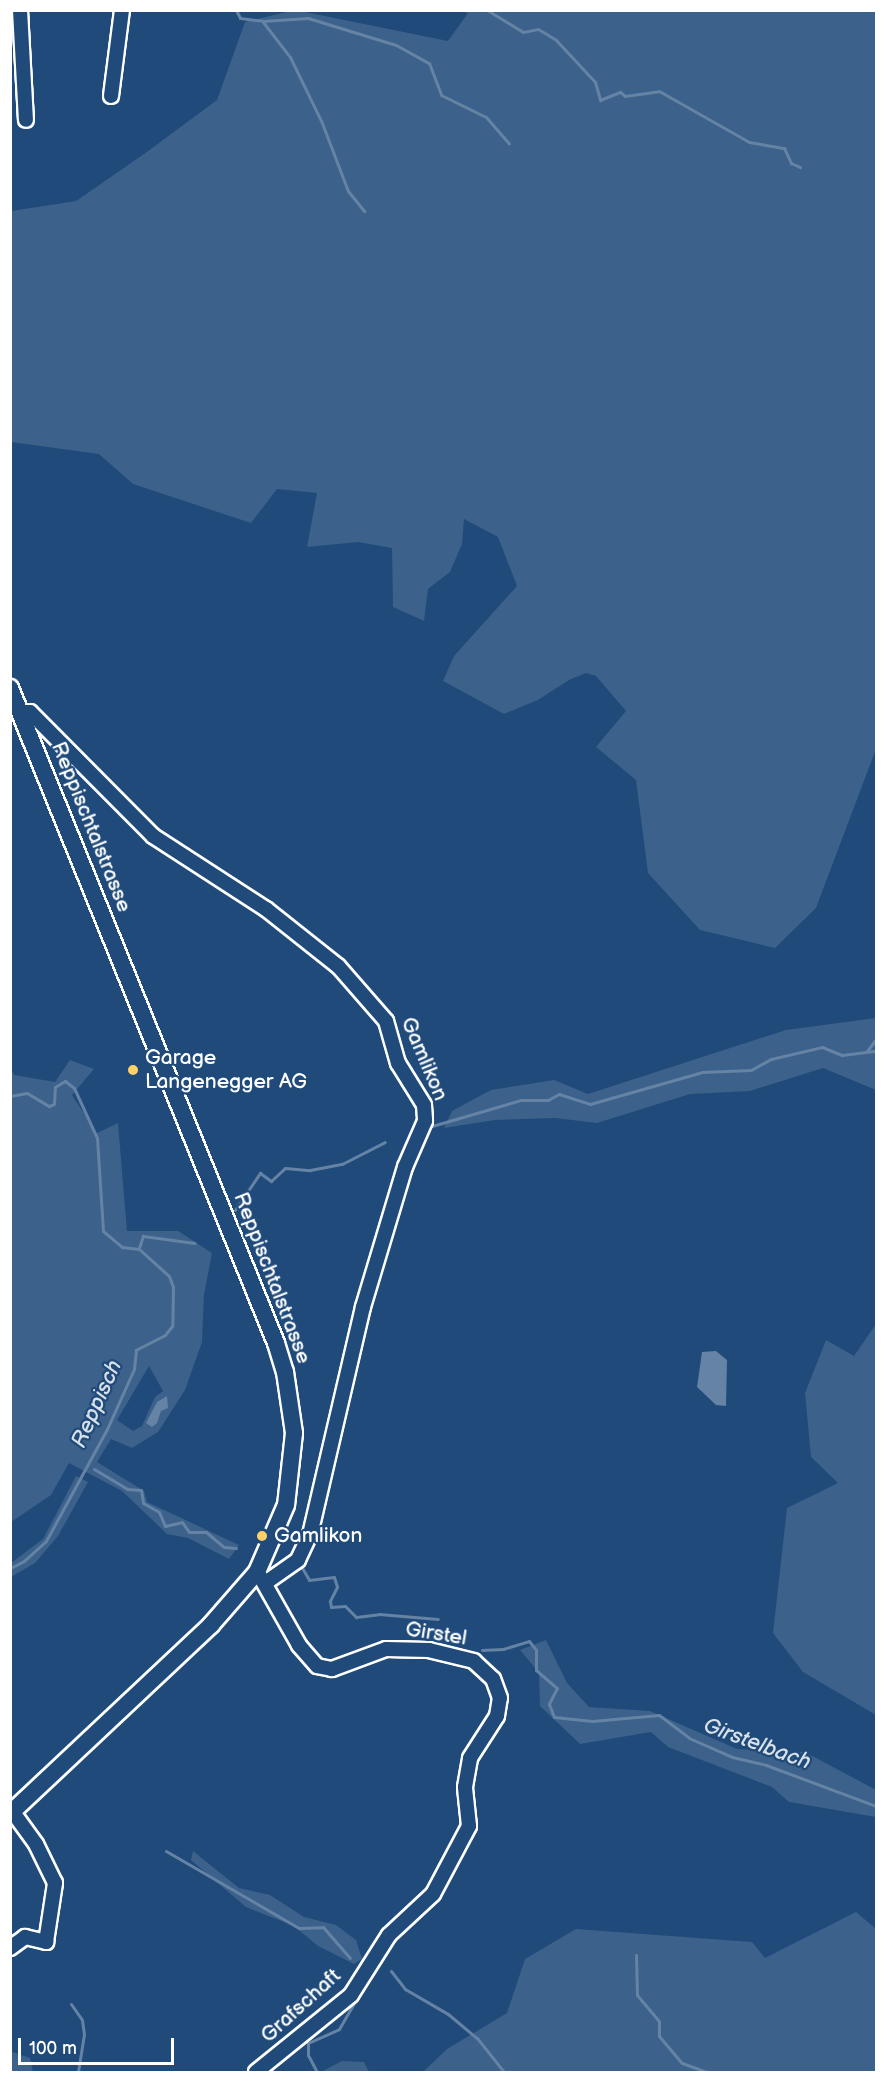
<!DOCTYPE html>
<style>
body{margin:0}
#map{position:relative;width:887px;height:2083px;overflow:hidden;background:#1f4a7a;font-family:"Balsamiq Sans",sans-serif}
div>[style]{position:absolute}
[style*='--x']{left:calc(var(--x)*1px);top:calc(var(--y)*1px);width:calc(var(--w)*1px);rotate:calc(var(--a)*1deg)}
.green>*{inset:0;background:#3c618b}
.water>*{inset:0;background:#6583a4}
.stream>*{height:3px;margin:-1.5px;padding:0 1.5px;transform-origin:1.5px;border-radius:1.5px;background:#6583a4}
.roads{filter:drop-shadow(2px 0 #fff) drop-shadow(-2px 0 #fff) drop-shadow(0 2px #fff) drop-shadow(0 -2px #fff)}
.minor>*{height:14px;margin:-7px;padding:0 7px;transform-origin:7px;border-radius:7px;background:#1f4a7a}
.major>*{height:16px;margin:-8px;padding:0 8px;transform-origin:8px;border-radius:8px;background:#1f4a7a}
.dots>*{width:16px;height:16px;translate:-50% -50%;box-sizing:border-box;border:3px solid #1f4a7a;border-radius:50%}
span{translate:-50% -50%;white-space:nowrap;text-align:center;line-height:1.15;-webkit-text-stroke:4.5px #1f4a7a;paint-order:stroke}
.street-label{font-size:21px;color:#fff}
.poi-label{font-size:21px;color:#fff}
.left{translate:0 -50%;text-align:left}
.water-label{font-size:22px;color:#d8e0e8;font-style:italic}
.frame{position:absolute;inset:0;border:12px solid #fff;pointer-events:none}
.scale{position:absolute;left:18px;top:2038px;width:156px;height:27px;box-sizing:border-box;border:3px solid #fff;border-top:0;padding-left:8px;font-size:18px;line-height:21px;white-space:nowrap;color:#fff;-webkit-text-stroke:4px #1f4a7a;paint-order:stroke}
</style>
<div id="map">
<div class="green">
<i style="clip-path:polygon(295px 10px,448px 41px,468px 13px,463px 11px,876px 11px,876px 749px,816px 908px,775px 948px,700px 930px,648px 873px,636px 780px,596px 747px,626px 711px,596px 676px,586px 673px,569px 680px,538px 700px,504px 714px,443px 681px,454px 656px,517px 586px,498px 537px,464px 519px,462px 544px,450px 572px,428px 589px,424px 621px,393px 607px,392px 548px,358px 542px,307px 547px,317px 493px,277px 489px,251px 523px,133px 484px,99px 454px,11px 442px,11px 211px,76px 201px,144px 154px,217px 100px,245px 22px)"></i>
<i style="clip-path:polygon(876px 1018px,876px 1090px,823px 1068px,750px 1091px,690px 1094px,597px 1123px,555px 1118px,495px 1120px,444px 1128px,452px 1111px,491px 1090px,554px 1080px,588px 1094px,786px 1030px)"></i>
<i style="clip-path:polygon(evenodd,70px 1060px,94px 1069px,72px 1095px,97px 1133px,118px 1123px,127px 1231px,178px 1231px,212px 1253px,204px 1295px,202px 1342px,185px 1390px,158px 1432px,132px 1448px,111px 1439px,97px 1462px,144px 1491px,147px 1502px,239px 1545px,229px 1559px,188px 1538px,167px 1534px,122px 1491px,69px 1463px,51px 1495px,11px 1522px,10px 1067px,14px 1075px,55px 1082px,70px 1060px,149px 1366px,163px 1391px,155px 1397px,142px 1426px,133px 1431px,117px 1420px,149px 1366px)"></i>
<i style="clip-path:polygon(876px 1324px,876px 1715px,803px 1672px,773px 1633px,787px 1508px,838px 1483px,811px 1457px,805px 1393px,826px 1340px,854px 1356px)"></i>
<i style="clip-path:polygon(76px 1476px,88px 1482px,58px 1536px,35px 1563px,11px 1577px,11px 1563px,43px 1539px)"></i>
<i style="clip-path:polygon(546px 1640px,567px 1683px,589px 1707px,650px 1711px,737px 1749px,805px 1752px,876px 1790px,876px 1817px,789px 1802px,772px 1787px,668px 1747px,651px 1732px,580px 1744px,540px 1706px,539px 1673px,520px 1650px)"></i>
<i style="clip-path:polygon(193px 1851px,239px 1888px,270px 1895px,304px 1917px,336px 1925px,356px 1940px,362px 1959px,354px 1964px,318px 1946px,294px 1926px,246px 1907px,191px 1860px)"></i>
<i style="clip-path:polygon(856px 1912px,876px 1929px,876px 2072px,423px 2072px,447px 2049px,507px 2013px,525px 1959px,576px 1929px,752px 1942px,765px 1958px)"></i>
<i style="clip-path:polygon(10px 2051px,30px 2058px,33px 2072px,11px 2072px)"></i>
<i style="clip-path:polygon(342px 2061px,364px 2062px,369px 2072px,321px 2072px)"></i>
</div>
<div class="water">
<i style="clip-path:polygon(716px 1351px,727px 1360px,726px 1406px,716px 1405px,697px 1387px,702px 1352px)"></i>
<i style="clip-path:polygon(167px 1396px,168px 1408px,161px 1411px,157px 1423px,152px 1427px,146px 1423px,157px 1402px)"></i>
</div>
<div class="stream">
<i style="--x:236;--y:10;--w:9;--a:63"></i>
<i style="--x:240;--y:18;--w:23;--a:7"></i>
<i style="--x:263;--y:21;--w:45;--a:-3.8"></i>
<i style="--x:308;--y:18;--w:92;--a:17.1"></i>
<i style="--x:396;--y:45;--w:38;--a:29"></i>
<i style="--x:429;--y:63;--w:34;--a:69"></i>
<i style="--x:441;--y:95;--w:50;--a:26.1"></i>
<i style="--x:486;--y:117;--w:35;--a:49"></i>
<i style="--x:487;--y:10;--w:42;--a:31.4"></i>
<i style="--x:523;--y:32;--w:15;--a:-11"></i>
<i style="--x:538;--y:29;--w:21;--a:31"></i>
<i style="--x:556;--y:40;--w:57;--a:47.1"></i>
<i style="--x:595;--y:82;--w:19;--a:74"></i>
<i style="--x:600;--y:100;--w:22;--a:-22"></i>
<i style="--x:620;--y:92;--w:6;--a:39"></i>
<i style="--x:625;--y:96;--w:34;--a:-8"></i>
<i style="--x:659;--y:91;--w:103;--a:29.5"></i>
<i style="--x:749;--y:142;--w:36;--a:10"></i>
<i style="--x:784;--y:148;--w:17;--a:65"></i>
<i style="--x:791;--y:163;--w:10;--a:24"></i>
<i style="--x:263;--y:22;--w:44;--a:52.4"></i>
<i style="--x:290;--y:57;--w:73;--a:64.1"></i>
<i style="--x:322;--y:123;--w:73;--a:69.1"></i>
<i style="--x:348;--y:191;--w:26;--a:51"></i>
<i style="--x:867;--y:1051;--w:15;--a:-53"></i>
<i style="--x:10;--y:1096;--w:17;--a:-10"></i>
<i style="--x:27;--y:1093;--w:26;--a:31"></i>
<i style="--x:49;--y:1106;--w:5;--a:-22"></i>
<i style="--x:54;--y:1104;--w:17;--a:-87"></i>
<i style="--x:55;--y:1087;--w:12;--a:-31"></i>
<i style="--x:65;--y:1081;--w:11;--a:38"></i>
<i style="--x:74;--y:1088;--w:55;--a:65.3"></i>
<i style="--x:97;--y:1138;--w:93;--a:86.3"></i>
<i style="--x:103;--y:1231;--w:25;--a:40"></i>
<i style="--x:122;--y:1247;--w:17;--a:7"></i>
<i style="--x:139;--y:1249;--w:40;--a:42"></i>
<i style="--x:169;--y:1276;--w:12;--a:70"></i>
<i style="--x:173;--y:1287;--w:39;--a:91"></i>
<i style="--x:172;--y:1326;--w:11;--a:128"></i>
<i style="--x:165;--y:1335;--w:33;--a:153"></i>
<i style="--x:136;--y:1350;--w:19;--a:96"></i>
<i style="--x:134;--y:1369;--w:66;--a:114.2"></i>
<i style="--x:107;--y:1429;--w:128;--a:118.6"></i>
<i style="--x:46;--y:1541;--w:30;--a:138"></i>
<i style="--x:24;--y:1561;--w:16;--a:153"></i>
<i style="--x:432;--y:1126;--w:93;--a:-16.3"></i>
<i style="--x:521;--y:1100;--w:27;--a:0"></i>
<i style="--x:548;--y:1100;--w:13;--a:-29"></i>
<i style="--x:559;--y:1094;--w:33;--a:18"></i>
<i style="--x:590;--y:1104;--w:116;--a:-15.9"></i>
<i style="--x:702;--y:1072;--w:49;--a:-2.3"></i>
<i style="--x:751;--y:1070;--w:23;--a:-29"></i>
<i style="--x:771;--y:1059;--w:52;--a:-13.2"></i>
<i style="--x:822;--y:1047;--w:22;--a:22"></i>
<i style="--x:842;--y:1055;--w:34;--a:-7"></i>
<i style="--x:235;--y:1210;--w:45;--a:-56"></i>
<i style="--x:260;--y:1173;--w:14;--a:36"></i>
<i style="--x:271;--y:1181;--w:19;--a:-43"></i>
<i style="--x:285;--y:1168;--w:25;--a:5"></i>
<i style="--x:310;--y:1170;--w:33;--a:-11"></i>
<i style="--x:342;--y:1164;--w:48;--a:-27.1"></i>
<i style="--x:139;--y:1248;--w:13;--a:-72"></i>
<i style="--x:143;--y:1236;--w:52;--a:7.7"></i>
<i style="--x:94;--y:1469;--w:39;--a:31"></i>
<i style="--x:127;--y:1489;--w:14;--a:4"></i>
<i style="--x:141;--y:1490;--w:13;--a:81"></i>
<i style="--x:143;--y:1503;--w:18;--a:29"></i>
<i style="--x:159;--y:1512;--w:15;--a:67"></i>
<i style="--x:165;--y:1526;--w:17;--a:-13"></i>
<i style="--x:182;--y:1522;--w:12;--a:55"></i>
<i style="--x:189;--y:1532;--w:17;--a:0"></i>
<i style="--x:206;--y:1532;--w:23;--a:40"></i>
<i style="--x:224;--y:1547;--w:12;--a:5"></i>
<i style="--x:301;--y:1566;--w:16;--a:60"></i>
<i style="--x:309;--y:1580;--w:25;--a:-7"></i>
<i style="--x:334;--y:1577;--w:10;--a:73"></i>
<i style="--x:337;--y:1587;--w:16;--a:117"></i>
<i style="--x:330;--y:1601;--w:6;--a:81"></i>
<i style="--x:331;--y:1607;--w:14;--a:-4"></i>
<i style="--x:345;--y:1606;--w:16;--a:45"></i>
<i style="--x:356;--y:1617;--w:23;--a:-7"></i>
<i style="--x:379;--y:1614;--w:59;--a:4.8"></i>
<i style="--x:482;--y:1650;--w:21;--a:-3"></i>
<i style="--x:503;--y:1649;--w:27;--a:-17"></i>
<i style="--x:529;--y:1641;--w:11;--a:52"></i>
<i style="--x:536;--y:1650;--w:20;--a:90"></i>
<i style="--x:536;--y:1670;--w:28;--a:41"></i>
<i style="--x:557;--y:1688;--w:18;--a:117"></i>
<i style="--x:549;--y:1704;--w:14;--a:69"></i>
<i style="--x:554;--y:1717;--w:38;--a:6"></i>
<i style="--x:592;--y:1721;--w:67;--a:-5.1"></i>
<i style="--x:659;--y:1715;--w:38;--a:37"></i>
<i style="--x:689;--y:1738;--w:47;--a:23.8"></i>
<i style="--x:732;--y:1757;--w:35;--a:13"></i>
<i style="--x:766;--y:1765;--w:117;--a:20.4"></i>
<i style="--x:166;--y:1851;--w:154;--a:30.1"></i>
<i style="--x:299;--y:1928;--w:24;--a:-2"></i>
<i style="--x:323;--y:1927;--w:41;--a:48.9"></i>
<i style="--x:636;--y:1955;--w:40;--a:88.6"></i>
<i style="--x:637;--y:1995;--w:34;--a:50"></i>
<i style="--x:659;--y:2021;--w:15;--a:90"></i>
<i style="--x:659;--y:2036;--w:35;--a:50"></i>
<i style="--x:682;--y:2063;--w:27;--a:20"></i>
<i style="--x:391;--y:1971;--w:23;--a:52"></i>
<i style="--x:405;--y:1989;--w:50;--a:30.2"></i>
<i style="--x:448;--y:2014;--w:38;--a:40"></i>
<i style="--x:477;--y:2038;--w:43;--a:51.5"></i>
<i style="--x:71;--y:2004;--w:19;--a:55"></i>
<i style="--x:82;--y:2020;--w:14;--a:82"></i>
<i style="--x:84;--y:2034;--w:38;--a:99"></i>
<i style="--x:317;--y:2072;--w:19;--a:-118"></i>
<i style="--x:308;--y:2055;--w:12;--a:-90"></i>
<i style="--x:308;--y:2043;--w:34;--a:-24"></i>
<i style="--x:339;--y:2029;--w:60;--a:-60"></i>
</div>
<div class="roads">
<div class="minor">
<i style="--x:20;--y:10;--w:110;--a:86.9"></i>
<i style="--x:111;--y:96;--w:87;--a:-82.7"></i>
<i style="--x:21;--y:712;--w:9;--a:0"></i>
<i style="--x:30;--y:712;--w:175;--a:45.2"></i>
<i style="--x:153;--y:836;--w:135;--a:32.9"></i>
<i style="--x:266;--y:909;--w:92;--a:38.4"></i>
<i style="--x:338;--y:966;--w:73;--a:48.9"></i>
<i style="--x:386;--y:1021;--w:44;--a:74.1"></i>
<i style="--x:398;--y:1063;--w:49;--a:58.2"></i>
<i style="--x:424;--y:1105;--w:16;--a:86"></i>
<i style="--x:425;--y:1121;--w:50;--a:113.5"></i>
<i style="--x:405;--y:1167;--w:146;--a:106.7"></i>
<i style="--x:363;--y:1307;--w:233;--a:103.1"></i>
<i style="--x:310;--y:1534;--w:29;--a:115"></i>
<i style="--x:298;--y:1560;--w:40;--a:145.1"></i>
<i style="--x:10;--y:1948;--w:19;--a:-36"></i>
<i style="--x:25;--y:1937;--w:22;--a:13"></i>
<i style="--x:46;--y:1942;--w:60;--a:-81.3"></i>
<i style="--x:55;--y:1883;--w:43;--a:-116"></i>
<i style="--x:36;--y:1844;--w:39;--a:-126"></i>
<i style="--x:256;--y:2072;--w:122;--a:-39"></i>
<i style="--x:351;--y:1995;--w:71;--a:-57.7"></i>
<i style="--x:389;--y:1935;--w:60;--a:-43"></i>
<i style="--x:433;--y:1894;--w:77;--a:-62.1"></i>
<i style="--x:469;--y:1826;--w:39;--a:-96"></i>
<i style="--x:465;--y:1787;--w:29;--a:-80"></i>
<i style="--x:470;--y:1758;--w:50;--a:-57.3"></i>
<i style="--x:497;--y:1716;--w:18;--a:-81"></i>
<i style="--x:500;--y:1698;--w:20;--a:-110"></i>
<i style="--x:493;--y:1679;--w:26;--a:-137"></i>
<i style="--x:474;--y:1661;--w:46;--a:-166.3"></i>
<i style="--x:429;--y:1650;--w:43;--a:-178.7"></i>
<i style="--x:386;--y:1649;--w:58;--a:159.7"></i>
<i style="--x:332;--y:1669;--w:15;--a:-169"></i>
<i style="--x:317;--y:1666;--w:28;--a:-131"></i>
<i style="--x:299;--y:1645;--w:79;--a:-119.5"></i>
</div>
<div class="major">
<i style="--x:10;--y:688;--w:707;--a:67.9"></i>
<i style="--x:276;--y:1343;--w:30;--a:73"></i>
<i style="--x:285;--y:1372;--w:62;--a:81.6"></i>
<i style="--x:294;--y:1433;--w:72;--a:96.3"></i>
<i style="--x:286;--y:1505;--w:73;--a:113.4"></i>
<i style="--x:257;--y:1572;--w:70;--a:131"></i>
<i style="--x:211;--y:1625;--w:276;--a:136.8"></i>
</div>
</div>
<div class="dots">
<i style="left:133px;top:1070px;background:#ffd166"></i>
<i style="left:262px;top:1536px;background:#ffd166"></i>
</div>
<div class="street-label">
<span style="left:91px;top:827px;rotate:68deg">Reppischtalstrasse</span>
<span style="left:424px;top:1059px;rotate:67deg">Gamlikon</span>
<span style="left:272px;top:1278px;rotate:69deg">Reppischtalstrasse</span>
<span style="left:436px;top:1634px;rotate:9deg">Girstel</span>
<span style="left:301px;top:2006px;rotate:-42deg">Grafschaft</span>
</div>
<div class="poi-label">
<span class="left" style="left:145px;top:1070px">Garage<br>Langenegger AG</span>
<span class="left" style="left:274px;top:1536px">Gamlikon</span>
</div>
<div class="water-label">
<span style="left:97px;top:1404px;rotate:-66deg">Reppisch</span>
<span style="left:757px;top:1744px;rotate:20deg">Girstelbach</span>
</div>
<div class="frame"></div>
<div class="scale">100 m</div>
</div>
